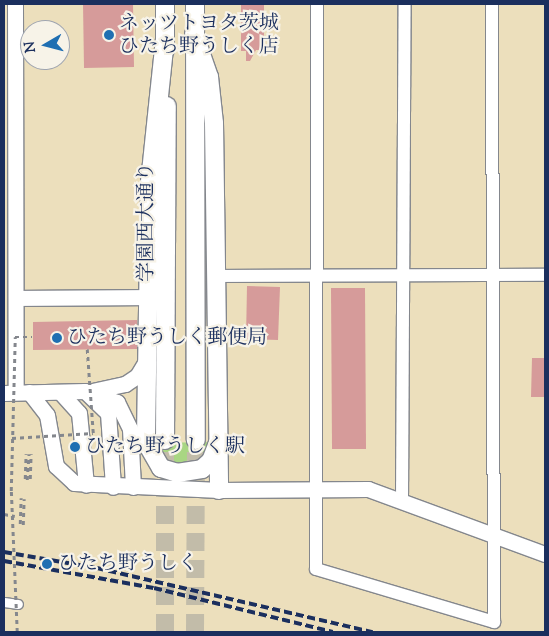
<!DOCTYPE html>
<meta charset="utf-8">
<style>
body{margin:0}
#map{position:relative;width:549px;height:636px;overflow:hidden;background:#ecdfbc;font-family:"Sorts Mill Goudy","Noto Serif JP",serif}
div>[style]{position:absolute}
[style*='--x']{left:calc(var(--x)*1px);top:calc(var(--y)*1px);width:calc(var(--w)*1px);rotate:calc(var(--a)*1deg)}
.green>*{inset:0;background:#a9d683}
.building>*{inset:0;background:#d69b9a}
.secondary-tunnel>*{height:18px;margin-top:-9px;transform-origin:0;background:repeating-linear-gradient(90deg,#c2bca9 0 18px,transparent 0 27px)}
.path>*{height:2.5px;margin-top:-1.25px;transform-origin:0;background:repeating-linear-gradient(90deg,#84878d 0 4px,transparent 0 8px)}
.roads{filter:drop-shadow(1px 0 #84878d) drop-shadow(-1px 0 #84878d) drop-shadow(0 1px #84878d) drop-shadow(0 -1px #84878d)}
.pedestrian>*{height:9px;margin:-4.5px;padding:0 4.5px;transform-origin:4.5px;border-radius:4.5px;background:#fff}
.minor>*{height:12px;margin:-6px;padding:0 6px;transform-origin:6px;border-radius:6px;background:#fff}
.tertiary>*{height:15px;margin:-7.5px;padding:0 7.5px;transform-origin:7.5px;border-radius:7.5px;background:#fff}
.secondary>*{height:18px;margin:-9px;padding:0 9px;transform-origin:9px;border-radius:9px;background:#fff}
.rail>*{height:4px;margin-top:-2px;transform-origin:0;background:repeating-linear-gradient(90deg,#1b2f5e 0 8px,transparent 0 12px)}
.path-bridge>*{height:2.5px;margin-top:-1.25px;transform-origin:0;background:repeating-linear-gradient(90deg,#84878d 0 4px,transparent 0 8px)}
.dots>*{width:14px;height:14px;translate:-50% -50%;box-sizing:border-box;border:2px solid #f7f3e8;border-radius:50%}
span{translate:-50% -50%;white-space:nowrap;text-align:center;line-height:1.15;-webkit-text-stroke:4.5px #f7f3e8;paint-order:stroke}
.poi-label{font-size:20px;color:#1b2f5e}
.left{translate:0 -50%;text-align:left}
.street-label{font-size:20px;color:#1b2f5e}
.frame{position:absolute;inset:0;border:5px solid #1b2f5e;pointer-events:none}
.north{position:absolute;left:20px;top:20px;width:50px;height:50px;box-sizing:border-box;background:#f7f3e8;border:1px solid #9fa5b1;border-radius:50%;rotate:262deg;font-size:14px;font-weight:700;line-height:20px;text-align:center;color:#1b2f5e}
.north::after{content:'';display:block;margin:auto;width:18px;height:22px;background:#1f6fb2;clip-path:polygon(50% 0,100% 100%,50% 72%,0 100%)}
</style>
<div id="map">
<div class="green">
<i style="clip-path:polygon(211px 442px,201px 458px,178px 464px,162px 456px,154px 443px)"></i>
</div>
<div class="building">
<i style="clip-path:polygon(83px 4px,133px 4px,134px 67px,84px 68px)"></i>
<i style="clip-path:polygon(241px 4px,264px 4px,264px 50px,256px 50px,250px 61px,246px 61px,246px 51px,241px 51px)"></i>
<i style="clip-path:polygon(247px 286px,280px 287px,278px 340px,246px 339px)"></i>
<i style="clip-path:polygon(331px 288px,365px 288px,366px 449px,332px 449px)"></i>
<i style="clip-path:polygon(137px 320px,138px 349px,33px 350px,33px 322px)"></i>
<i style="clip-path:polygon(532px 358px,545px 358px,545px 397px,531px 397px)"></i>
</div>
<div class="secondary-tunnel">
<i style="--x:165;--y:632;--w:192;--a:-90"></i>
<i style="--x:195;--y:632;--w:192;--a:-89.7"></i>
</div>
<div class="path">
<i style="--x:25;--y:479;--w:25;--a:-88"></i>
<i style="--x:30;--y:479;--w:25;--a:-88"></i>
<i style="--x:27;--y:480;--w:26;--a:-86"></i>
<i style="--x:4;--y:514;--w:11;--a:10"></i>
<i style="--x:20;--y:524;--w:26;--a:-88"></i>
<i style="--x:23;--y:525;--w:26;--a:-88"></i>
</div>
<div class="roads">
<div class="pedestrian">
<i style="--x:4;--y:602;--w:14;--a:8"></i>
</div>
<div class="minor">
<i style="--x:317;--y:4;--w:565;--a:90.1"></i>
<i style="--x:316;--y:569;--w:186;--a:16.6"></i>
<i style="--x:494;--y:622;--w:618;--a:-90.19"></i>
<i style="--x:216;--y:276;--w:329;--a:-0.2"></i>
<i style="--x:402;--y:500;--w:496;--a:-89.7"></i>
</div>
<div class="tertiary">
<i style="--x:15;--y:4;--w:388;--a:89.9"></i>
<i style="--x:17;--y:298;--w:132;--a:-0.4"></i>
<i style="--x:92;--y:391;--w:34;--a:-12"></i>
<i style="--x:125;--y:384;--w:14;--a:-34"></i>
<i style="--x:137;--y:376;--w:21;--a:-59"></i>
<i style="--x:29;--y:392;--w:29;--a:52"></i>
<i style="--x:47;--y:415;--w:52;--a:80"></i>
<i style="--x:56;--y:466;--w:25;--a:43"></i>
<i style="--x:74;--y:483;--w:145;--a:2.8"></i>
<i style="--x:219;--y:490;--w:149;--a:-0.4"></i>
<i style="--x:368;--y:489;--w:189;--a:20.2"></i>
<i style="--x:60;--y:392;--w:28;--a:48"></i>
<i style="--x:79;--y:413;--w:72;--a:84.4"></i>
<i style="--x:86;--y:392;--w:30;--a:44"></i>
<i style="--x:108;--y:413;--w:74;--a:86.1"></i>
<i style="--x:4;--y:393;--w:81;--a:-1.4"></i>
<i style="--x:85;--y:391;--w:34;--a:19"></i>
<i style="--x:117;--y:402;--w:30;--a:64"></i>
<i style="--x:130;--y:429;--w:58;--a:87"></i>
</div>
<div class="secondary">
<i style="--x:165;--y:4;--w:46;--a:90"></i>
<i style="--x:195;--y:4;--w:436;--a:89.9"></i>
<i style="--x:194;--y:34;--w:46;--a:70.8"></i>
<i style="--x:209;--y:77;--w:46;--a:83.8"></i>
<i style="--x:214;--y:123;--w:367;--a:89.2"></i>
<i style="--x:165;--y:39;--w:144;--a:96"></i>
<i style="--x:150;--y:182;--w:260;--a:90.9"></i>
<i style="--x:146;--y:442;--w:30;--a:60"></i>
<i style="--x:161;--y:468;--w:17;--a:17"></i>
<i style="--x:177;--y:473;--w:25;--a:-9"></i>
<i style="--x:202;--y:469;--w:12;--a:-42"></i>
<i style="--x:211;--y:461;--w:22;--a:-69"></i>
<i style="--x:165;--y:440;--w:334;--a:-89.7"></i>
</div>
</div>
<div class="rail">
<i style="--x:4;--y:552;--w:94;--a:9.8"></i>
<i style="--x:97;--y:568;--w:283;--a:13.1"></i>
<i style="--x:4;--y:561;--w:152;--a:10.2"></i>
<i style="--x:154;--y:588;--w:184;--a:13.8"></i>
</div>
<div class="path-bridge">
<i style="--x:12;--y:438;--w:81;--a:-3.5"></i>
<i style="--x:93;--y:433;--w:84;--a:-94.1"></i>
<i style="--x:17;--y:632;--w:141;--a:-92.4"></i>
<i style="--x:11;--y:491;--w:154;--a:-88.5"></i>
<i style="--x:15;--y:337;--w:17;--a:0"></i>
</div>
<div class="dots">
<i style="left:109px;top:35px;background:#1f6fb2"></i>
<i style="left:57px;top:338px;background:#1f6fb2"></i>
<i style="left:75px;top:447px;background:#1f6fb2"></i>
<i style="left:47px;top:564px;background:#1f6fb2"></i>
</div>
<div class="poi-label">
<span class="left" style="left:119px;top:36px">ネッツトヨタ茨城<br>ひたち野うしく店</span>
<span class="left" style="left:67px;top:338px">ひたち野うしく郵便局</span>
<span class="left" style="left:85px;top:447px">ひたち野うしく駅</span>
<span class="left" style="left:58px;top:564px">ひたち野うしく</span>
</div>
<div class="street-label">
<span style="left:147px;top:222px;rotate:-90deg">学園西大通り</span>
</div>
<div class="frame"></div>
<div class="north">N</div>
</div>
